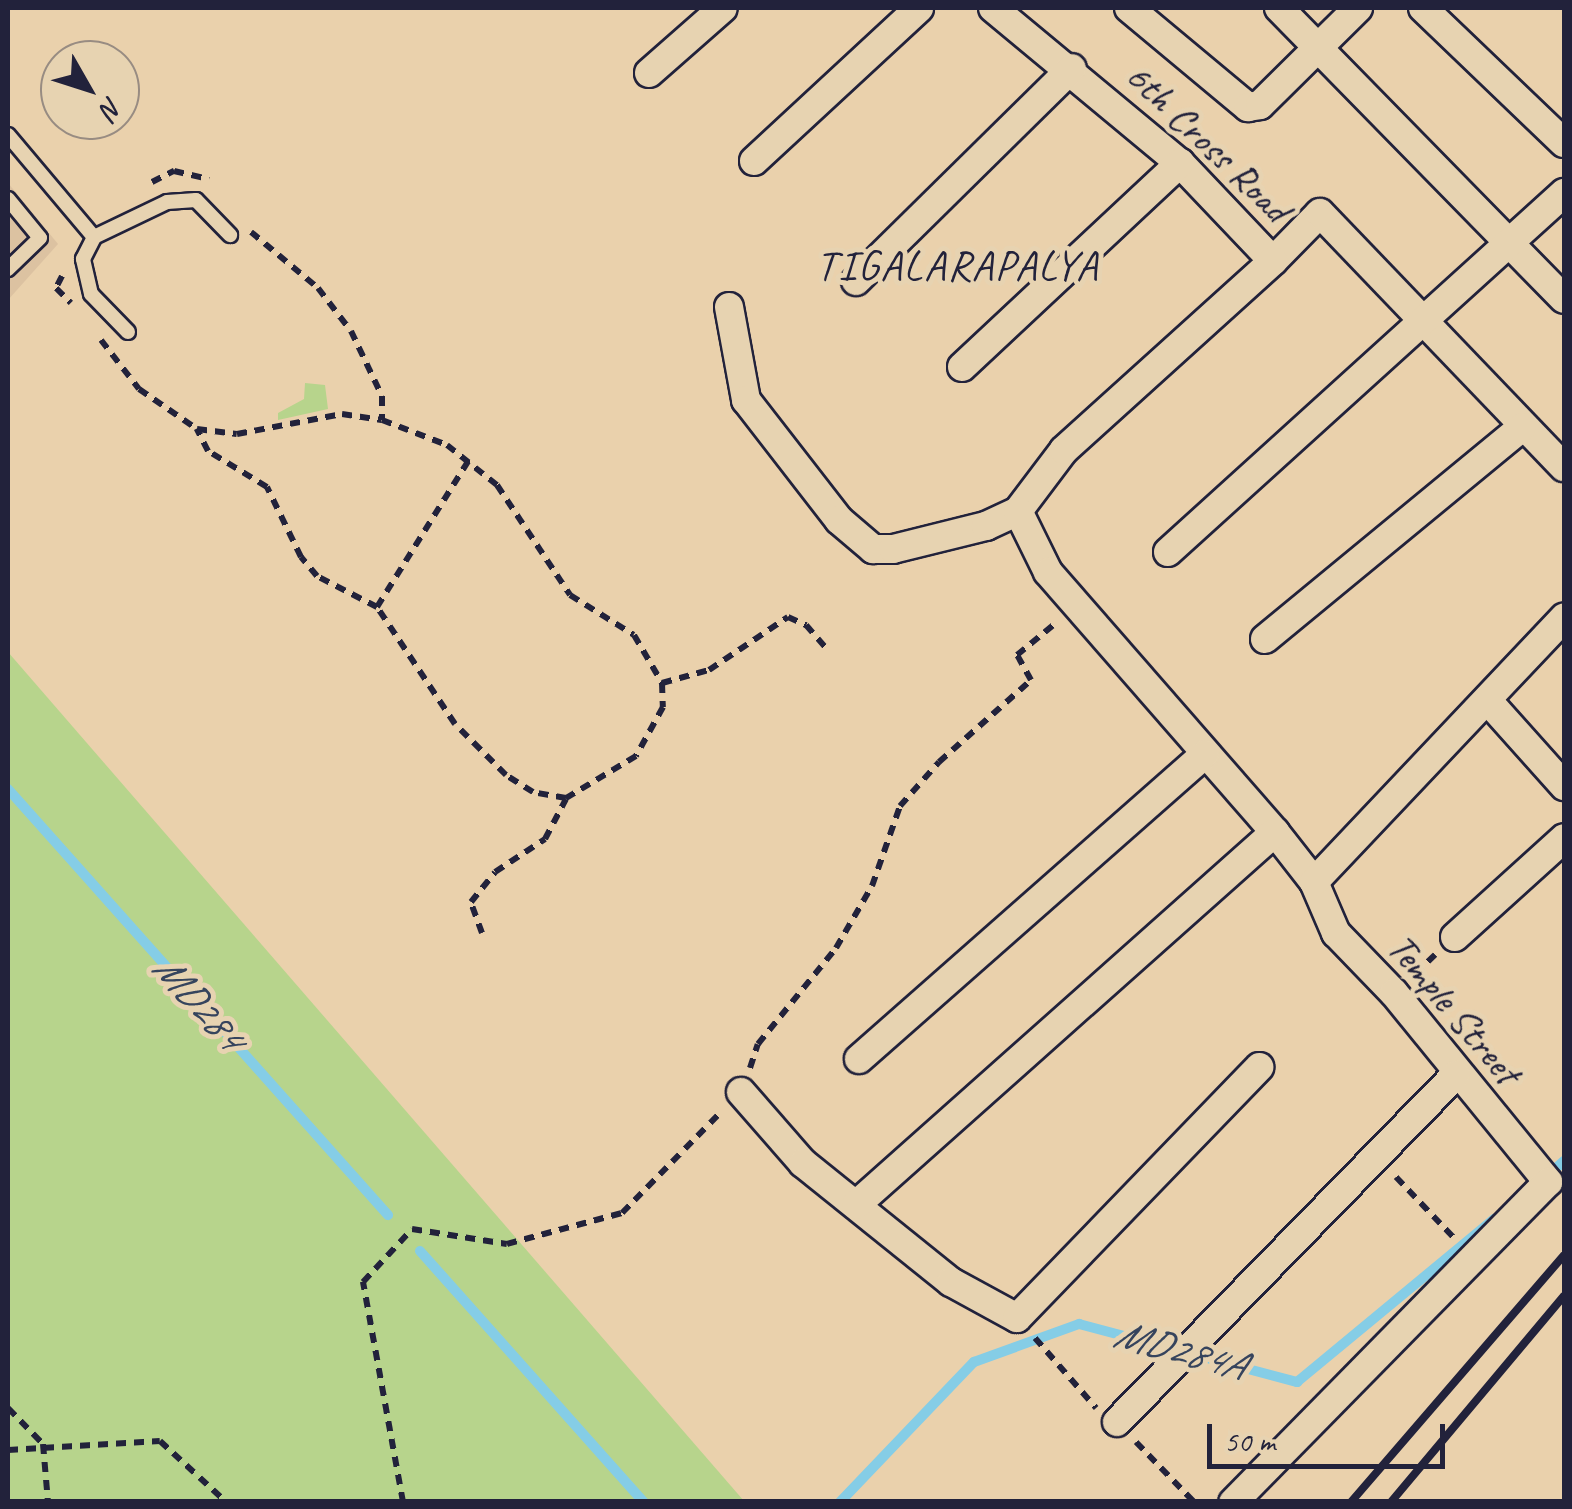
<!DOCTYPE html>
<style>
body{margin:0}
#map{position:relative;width:1572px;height:1509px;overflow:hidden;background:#ead1ac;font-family:Caveat,sans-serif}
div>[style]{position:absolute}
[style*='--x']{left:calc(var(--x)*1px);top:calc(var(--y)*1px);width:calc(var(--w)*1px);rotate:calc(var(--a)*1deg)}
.built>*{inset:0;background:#dcc2a1}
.green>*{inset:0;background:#b7d48c}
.stream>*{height:10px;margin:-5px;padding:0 5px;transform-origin:5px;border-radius:5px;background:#85cde6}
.path>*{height:6px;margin-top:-3px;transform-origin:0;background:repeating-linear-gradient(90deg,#22223b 0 10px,transparent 0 18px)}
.roads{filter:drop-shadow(2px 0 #22223b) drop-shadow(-2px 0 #22223b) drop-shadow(0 2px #22223b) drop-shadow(0 -2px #22223b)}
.lane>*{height:14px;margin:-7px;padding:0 7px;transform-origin:7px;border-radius:7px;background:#e7d3b1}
.street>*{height:28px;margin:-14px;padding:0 14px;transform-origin:14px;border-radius:14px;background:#e7d3b1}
.rail>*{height:8px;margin:-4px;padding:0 4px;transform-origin:4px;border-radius:4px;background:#22223b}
span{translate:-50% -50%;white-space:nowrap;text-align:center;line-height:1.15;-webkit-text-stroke:10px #e7d3b1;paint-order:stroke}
.street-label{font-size:40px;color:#22223b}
.neighbourhood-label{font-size:42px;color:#22223b;letter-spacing:2.5px}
.water-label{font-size:42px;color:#36445d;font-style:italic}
.frame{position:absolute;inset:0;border:10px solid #22223b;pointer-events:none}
.north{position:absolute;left:40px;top:40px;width:100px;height:100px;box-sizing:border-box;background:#e7d3b1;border:2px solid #988c82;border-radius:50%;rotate:129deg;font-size:28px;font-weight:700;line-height:40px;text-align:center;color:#22223b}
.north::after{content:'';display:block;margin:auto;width:35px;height:45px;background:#22223b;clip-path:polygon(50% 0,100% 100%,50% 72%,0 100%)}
.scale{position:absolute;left:1207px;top:1424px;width:238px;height:45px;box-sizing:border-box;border:5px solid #22223b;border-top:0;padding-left:12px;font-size:30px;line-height:35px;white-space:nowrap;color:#22223b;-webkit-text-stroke:8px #e7d3b1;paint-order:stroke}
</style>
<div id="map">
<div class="built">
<i style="clip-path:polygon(8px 183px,58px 244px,8px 300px)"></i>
</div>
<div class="green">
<i style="clip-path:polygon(305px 383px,325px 385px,328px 409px,278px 420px,278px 413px,304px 399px)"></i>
<i style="clip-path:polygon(8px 652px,744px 1501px,8px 1501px)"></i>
</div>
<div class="stream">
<i style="--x:8;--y:789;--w:571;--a:48.27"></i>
<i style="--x:1546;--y:1177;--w:24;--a:-42"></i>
<i style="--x:420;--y:1251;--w:336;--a:48.3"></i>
<i style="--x:840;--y:1502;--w:194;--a:-46.3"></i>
<i style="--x:974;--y:1362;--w:112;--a:-19.9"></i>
<i style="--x:1079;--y:1324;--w:226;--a:14.9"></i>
<i style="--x:1297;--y:1382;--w:256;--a:-39.6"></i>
</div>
<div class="path">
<i style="--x:152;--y:182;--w:25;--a:-27"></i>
<i style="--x:174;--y:171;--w:36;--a:13"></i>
<i style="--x:251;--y:232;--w:87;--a:39.9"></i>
<i style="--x:318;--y:288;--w:54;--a:52.5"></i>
<i style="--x:351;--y:331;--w:72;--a:64.5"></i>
<i style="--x:382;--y:396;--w:24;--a:90"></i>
<i style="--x:62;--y:276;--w:13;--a:117"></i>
<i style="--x:56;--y:288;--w:21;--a:45"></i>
<i style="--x:101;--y:340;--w:62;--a:52.2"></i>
<i style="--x:139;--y:389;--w:70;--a:34.6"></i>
<i style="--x:377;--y:607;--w:173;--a:-58"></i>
<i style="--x:662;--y:683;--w:24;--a:88"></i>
<i style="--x:663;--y:707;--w:56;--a:118.9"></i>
<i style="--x:636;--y:756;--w:82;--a:149"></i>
<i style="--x:566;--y:798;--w:34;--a:-170"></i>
<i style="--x:533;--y:792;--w:32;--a:-148"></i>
<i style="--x:506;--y:775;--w:72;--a:-135"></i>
<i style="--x:455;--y:724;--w:141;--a:-123.7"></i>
<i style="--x:377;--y:607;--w:68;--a:-152.7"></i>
<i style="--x:317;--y:576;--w:25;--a:-130"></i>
<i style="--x:301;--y:557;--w:78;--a:-115.9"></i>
<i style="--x:267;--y:487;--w:69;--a:-148.6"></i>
<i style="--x:208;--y:451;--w:25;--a:-117"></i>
<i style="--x:197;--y:429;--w:40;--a:7.1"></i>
<i style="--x:237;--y:434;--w:107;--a:-10.8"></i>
<i style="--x:342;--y:414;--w:40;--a:8.5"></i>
<i style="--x:382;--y:420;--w:70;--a:21"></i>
<i style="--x:447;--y:445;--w:64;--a:38.7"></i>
<i style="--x:497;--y:485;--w:132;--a:56.4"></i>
<i style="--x:570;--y:595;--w:75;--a:32"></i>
<i style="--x:634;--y:635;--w:56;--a:59.7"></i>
<i style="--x:662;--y:683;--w:49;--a:-15.5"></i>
<i style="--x:709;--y:670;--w:95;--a:-33.9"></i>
<i style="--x:788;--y:617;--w:20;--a:24"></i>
<i style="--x:806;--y:625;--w:29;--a:49"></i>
<i style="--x:482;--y:933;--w:33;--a:-110"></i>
<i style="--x:471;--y:902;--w:38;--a:-51"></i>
<i style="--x:495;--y:872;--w:60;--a:-33.4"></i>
<i style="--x:545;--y:839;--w:45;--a:-62.3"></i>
<i style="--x:1415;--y:974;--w:28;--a:-44"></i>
<i style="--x:750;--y:1068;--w:25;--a:-72"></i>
<i style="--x:758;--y:1044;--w:124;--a:-50.9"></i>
<i style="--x:836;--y:948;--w:72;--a:-59.9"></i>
<i style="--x:872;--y:886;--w:85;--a:-70.7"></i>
<i style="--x:900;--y:806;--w:59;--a:-48.4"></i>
<i style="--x:939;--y:762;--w:123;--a:-41.7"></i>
<i style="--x:1031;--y:680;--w:29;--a:-119"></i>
<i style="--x:1017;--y:655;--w:52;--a:-39.5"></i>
<i style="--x:1396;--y:1177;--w:87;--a:46.4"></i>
<i style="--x:1035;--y:1338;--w:93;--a:48.9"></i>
<i style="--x:8;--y:1408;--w:50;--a:45.8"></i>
<i style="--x:43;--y:1444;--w:58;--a:85.1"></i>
<i style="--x:1136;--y:1442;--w:83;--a:46"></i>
<i style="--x:8;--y:1450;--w:152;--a:-3.4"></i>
<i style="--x:160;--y:1441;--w:90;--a:42.7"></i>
<i style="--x:403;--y:1502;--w:224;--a:-100.3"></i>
<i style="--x:363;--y:1282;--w:72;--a:-47.2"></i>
<i style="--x:412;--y:1229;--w:96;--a:9"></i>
<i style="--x:507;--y:1244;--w:119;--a:-15.1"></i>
<i style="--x:622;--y:1213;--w:143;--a:-45.6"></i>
</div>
<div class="roads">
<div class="lane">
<i style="--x:8;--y:135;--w:133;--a:49.9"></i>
<i style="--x:8;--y:199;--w:50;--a:50.6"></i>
<i style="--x:40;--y:238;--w:45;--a:135.9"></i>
<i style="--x:128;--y:332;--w:53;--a:-134.2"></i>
<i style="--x:91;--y:294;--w:36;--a:-103"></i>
<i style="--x:83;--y:259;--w:25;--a:-63"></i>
<i style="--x:94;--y:237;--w:81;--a:-25.6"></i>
<i style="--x:167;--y:202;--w:29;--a:-4"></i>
<i style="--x:196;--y:200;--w:49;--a:45.8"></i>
</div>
<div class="street">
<i style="--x:993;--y:8;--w:243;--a:39.7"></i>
<i style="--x:1180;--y:163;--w:135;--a:46.5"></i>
<i style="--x:1273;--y:261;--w:67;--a:-45.6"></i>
<i style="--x:1320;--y:213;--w:352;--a:46.2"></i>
<i style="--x:1129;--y:8;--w:155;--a:39.8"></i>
<i style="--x:1248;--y:107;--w:12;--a:-9"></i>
<i style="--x:1260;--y:105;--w:138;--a:-44.7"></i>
<i style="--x:1279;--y:8;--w:407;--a:45.6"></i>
<i style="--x:1423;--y:8;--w:195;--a:43.8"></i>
<i style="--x:649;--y:73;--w:98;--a:-41.3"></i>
<i style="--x:754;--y:161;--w:225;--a:-42.8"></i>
<i style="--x:856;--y:281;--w:303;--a:-44.6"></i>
<i style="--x:729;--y:307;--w:95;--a:79.6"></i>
<i style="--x:746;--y:400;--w:152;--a:52.2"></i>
<i style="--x:839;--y:520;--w:45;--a:40.5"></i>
<i style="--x:873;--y:549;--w:20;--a:0"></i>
<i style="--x:893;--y:549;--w:96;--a:-13.9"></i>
<i style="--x:986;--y:526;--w:35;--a:-25"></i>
<i style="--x:1018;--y:511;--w:76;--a:-53"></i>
<i style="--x:1064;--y:450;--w:282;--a:-42.1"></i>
<i style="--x:962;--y:367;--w:299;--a:-43.1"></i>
<i style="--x:1018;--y:511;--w:68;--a:63.8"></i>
<i style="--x:1048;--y:572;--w:345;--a:48.9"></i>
<i style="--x:1275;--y:832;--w:63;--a:52"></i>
<i style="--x:1314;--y:882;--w:56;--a:66.7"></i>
<i style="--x:1336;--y:933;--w:83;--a:46"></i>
<i style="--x:1394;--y:993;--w:244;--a:50.8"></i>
<i style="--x:1548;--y:1182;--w:449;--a:134.5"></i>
<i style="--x:1168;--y:552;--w:535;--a:-42.19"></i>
<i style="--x:1265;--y:639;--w:333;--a:-39.5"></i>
<i style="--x:1489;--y:702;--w:113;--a:48.2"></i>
<i style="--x:1314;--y:882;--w:364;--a:-46.6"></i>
<i style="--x:1455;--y:937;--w:147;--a:-42.2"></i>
<i style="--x:859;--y:1059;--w:461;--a:-41.4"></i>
<i style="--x:741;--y:1092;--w:94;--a:48.9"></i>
<i style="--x:803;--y:1163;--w:190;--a:38.8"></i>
<i style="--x:951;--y:1282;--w:75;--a:28.6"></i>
<i style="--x:1017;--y:1318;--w:349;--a:-46"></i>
<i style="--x:856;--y:1205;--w:561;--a:-41.68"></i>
<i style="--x:1117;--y:1422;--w:485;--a:-45.7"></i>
</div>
</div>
<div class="rail">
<i style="--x:1351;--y:1502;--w:326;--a:-49.2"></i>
<i style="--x:1391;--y:1502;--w:269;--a:-50"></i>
</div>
<div class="street-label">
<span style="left:1208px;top:142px;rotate:44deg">6th Cross Road</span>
<span style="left:1454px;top:1009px;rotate:50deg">Temple Street</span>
</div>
<div class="neighbourhood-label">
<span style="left:958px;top:266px">TIGALARAPALYA</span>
</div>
<div class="water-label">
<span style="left:198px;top:1002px;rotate:48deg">MD284</span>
<span style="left:1179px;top:1350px;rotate:15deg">MD284A</span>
</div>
<div class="frame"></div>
<div class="north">N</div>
<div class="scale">50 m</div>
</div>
